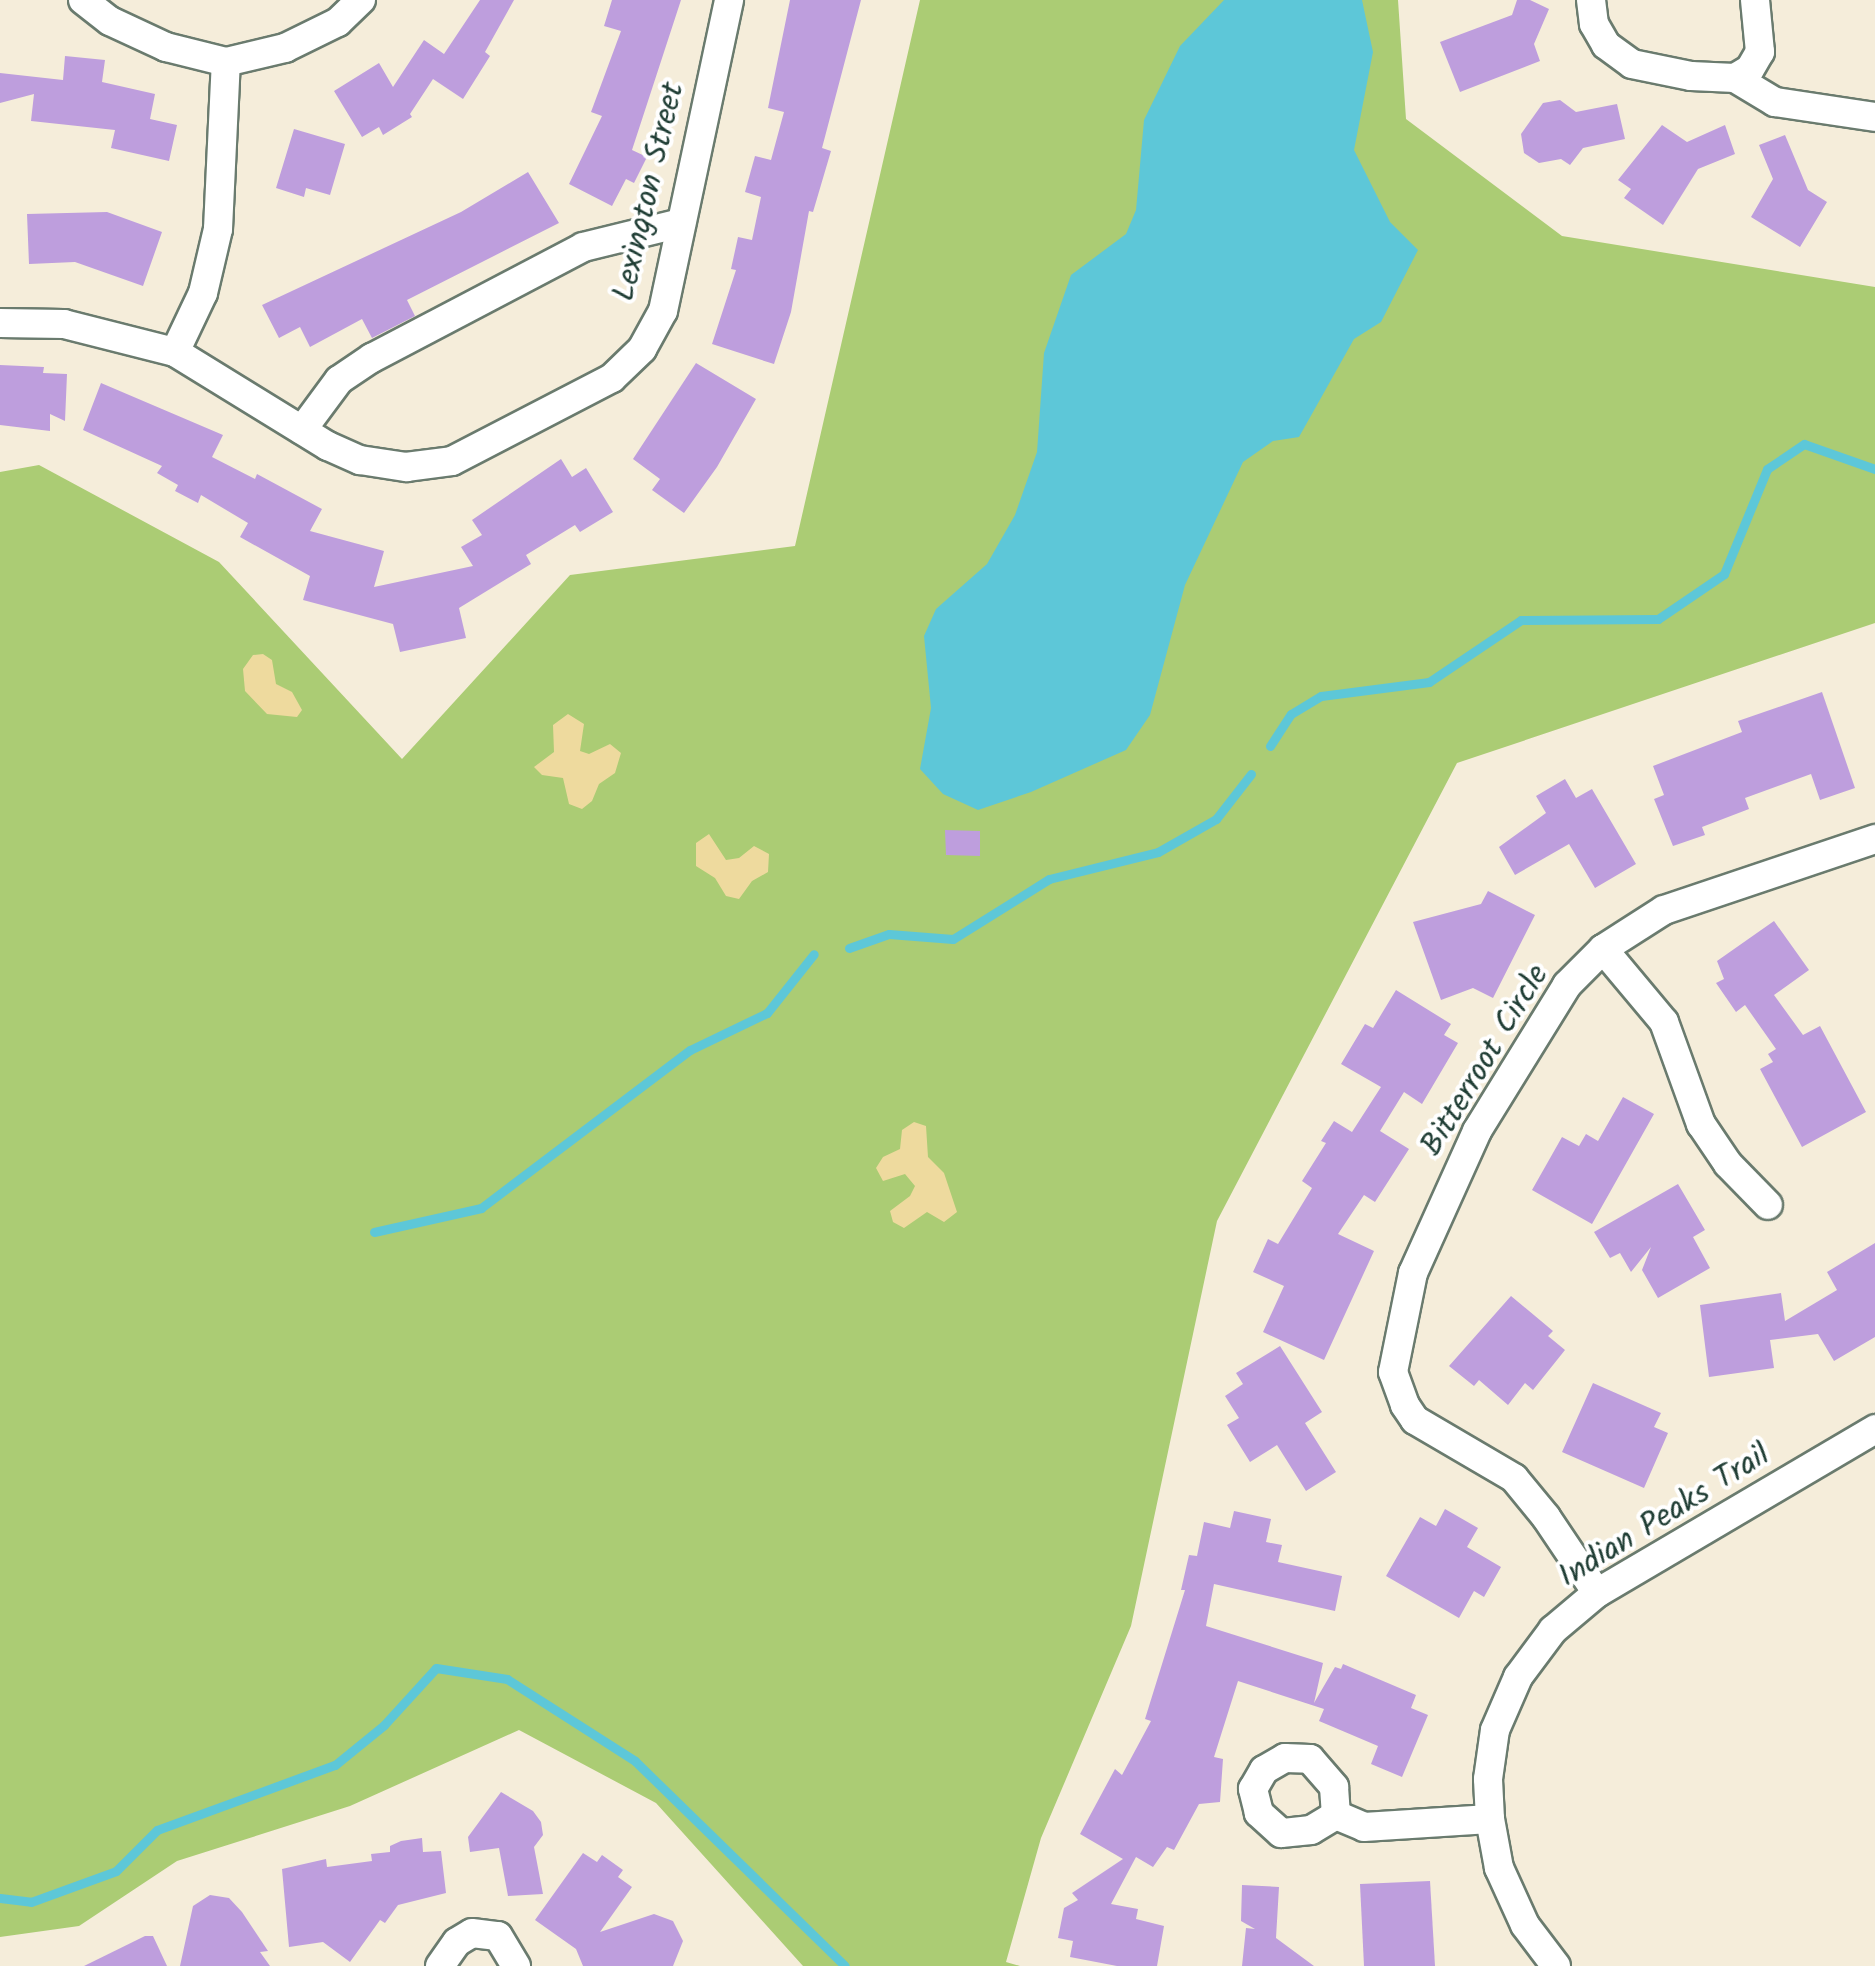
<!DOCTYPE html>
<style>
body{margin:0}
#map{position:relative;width:1875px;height:1966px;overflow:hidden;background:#f5edda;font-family:Kalam,sans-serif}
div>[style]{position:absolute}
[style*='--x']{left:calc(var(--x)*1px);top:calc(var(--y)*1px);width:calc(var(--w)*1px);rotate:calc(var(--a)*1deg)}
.green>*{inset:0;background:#abcc74}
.sand>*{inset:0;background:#eeda9e}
.water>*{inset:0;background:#5dc7d8}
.stream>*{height:9px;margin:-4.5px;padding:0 4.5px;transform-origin:4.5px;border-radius:4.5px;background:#5dc7d8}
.building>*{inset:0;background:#be9edd}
.roads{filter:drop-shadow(2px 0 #6a7b6e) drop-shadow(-2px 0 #6a7b6e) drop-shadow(0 2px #6a7b6e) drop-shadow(0 -2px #6a7b6e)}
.street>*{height:28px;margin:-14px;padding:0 14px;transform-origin:14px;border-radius:14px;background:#fff}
span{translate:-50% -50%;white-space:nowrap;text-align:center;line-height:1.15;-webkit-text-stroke:8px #fff;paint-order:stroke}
.street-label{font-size:32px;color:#1f3d34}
</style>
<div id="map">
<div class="green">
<i style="clip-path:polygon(920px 0,1398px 0,1406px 119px,1562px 236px,1875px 287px,1875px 623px,1457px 763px,1217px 1221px,1131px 1626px,1041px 1838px,1006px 1962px,1020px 1966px,803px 1966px,656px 1803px,519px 1730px,350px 1806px,177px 1861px,79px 1926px,0 1937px,0 472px,39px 465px,219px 562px,402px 759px,570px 575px,795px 546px)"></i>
</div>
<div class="sand">
<i style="clip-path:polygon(263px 654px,272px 660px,276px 684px,292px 692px,302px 710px,297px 717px,267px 714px,245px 691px,243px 669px,253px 655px)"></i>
<i style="clip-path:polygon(568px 714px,584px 724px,580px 751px,589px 754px,610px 744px,621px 753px,615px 773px,599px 784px,592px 801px,582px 809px,569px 804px,563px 778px,542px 775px,534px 767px,554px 752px,553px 725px)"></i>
<i style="clip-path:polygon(709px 834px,726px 860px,739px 858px,754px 846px,769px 854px,768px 872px,752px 881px,739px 899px,726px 896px,715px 878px,696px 866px,696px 843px)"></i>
<i style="clip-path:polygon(914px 1122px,926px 1126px,928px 1157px,944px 1173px,957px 1212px,944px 1222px,927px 1212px,904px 1228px,893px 1222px,890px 1211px,910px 1196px,915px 1186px,905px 1174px,883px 1181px,876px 1168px,883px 1157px,900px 1149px,902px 1130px)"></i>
</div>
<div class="water">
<i style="clip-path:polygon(1224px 0,1362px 0,1373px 52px,1354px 150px,1390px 222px,1418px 250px,1381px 322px,1354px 339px,1299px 437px,1273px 441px,1243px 462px,1185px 585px,1150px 715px,1126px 750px,1031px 792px,978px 810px,943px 794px,920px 769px,931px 708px,924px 636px,936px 609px,987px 564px,1015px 515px,1037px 452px,1044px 353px,1071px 275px,1126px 234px,1136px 210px,1144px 120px,1180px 46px)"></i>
</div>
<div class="stream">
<i style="--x:1270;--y:746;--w:38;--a:-57"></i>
<i style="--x:1291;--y:714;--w:35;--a:-31"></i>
<i style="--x:1321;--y:696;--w:109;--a:-7.4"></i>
<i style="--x:1429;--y:682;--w:111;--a:-34"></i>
<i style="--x:1521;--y:620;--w:137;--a:-0.4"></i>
<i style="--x:1658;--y:619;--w:80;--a:-34.3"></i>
<i style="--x:1724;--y:574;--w:113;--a:-67.7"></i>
<i style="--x:1767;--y:469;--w:45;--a:-34"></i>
<i style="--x:1804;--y:444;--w:75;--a:19.4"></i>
<i style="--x:849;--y:948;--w:42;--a:-19.3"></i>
<i style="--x:889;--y:934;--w:64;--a:4.5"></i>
<i style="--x:953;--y:939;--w:113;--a:-32"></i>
<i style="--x:1049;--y:879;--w:112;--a:-13.9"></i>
<i style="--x:1158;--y:852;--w:67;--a:-29.6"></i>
<i style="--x:1216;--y:819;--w:57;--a:-52.1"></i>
<i style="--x:374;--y:1232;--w:110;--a:-12.6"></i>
<i style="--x:481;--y:1208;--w:262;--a:-37.1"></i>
<i style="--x:690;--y:1050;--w:85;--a:-25.7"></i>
<i style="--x:767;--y:1013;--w:75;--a:-51.5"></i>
<i style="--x:0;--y:1898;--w:31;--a:7"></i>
<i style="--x:31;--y:1902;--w:90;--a:-20"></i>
<i style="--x:116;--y:1871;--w:58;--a:-45"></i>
<i style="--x:157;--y:1830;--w:189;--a:-20.1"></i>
<i style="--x:335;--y:1765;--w:63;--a:-39.2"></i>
<i style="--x:384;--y:1725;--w:77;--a:-47.6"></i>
<i style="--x:436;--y:1668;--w:72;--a:8.8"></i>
<i style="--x:507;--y:1679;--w:152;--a:32.6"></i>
<i style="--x:635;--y:1761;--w:293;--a:44.3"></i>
</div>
<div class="building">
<i style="clip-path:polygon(480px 0,514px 0,485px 52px,490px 56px,463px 99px,433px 79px,410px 114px,412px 117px,383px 135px,379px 127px,362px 137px,334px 91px,379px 63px,393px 87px,424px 40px,444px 54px)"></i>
<i style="clip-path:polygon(612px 0,681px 0,632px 150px,647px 157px,634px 183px,626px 179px,612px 206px,569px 184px,602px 116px,591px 112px,621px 31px,604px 26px)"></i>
<i style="clip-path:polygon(790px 0,861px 0,822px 148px,831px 151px,813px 212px,809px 211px,791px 312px,774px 364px,712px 344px,736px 270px,731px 269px,738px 237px,752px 240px,761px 197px,745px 192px,755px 156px,771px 160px,784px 112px,768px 108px)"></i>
<i style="clip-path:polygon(1517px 0,1530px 0,1549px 9px,1534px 44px,1540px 61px,1460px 92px,1440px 42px,1512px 15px)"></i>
<i style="clip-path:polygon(65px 56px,105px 60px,102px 82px,155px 94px,150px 119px,177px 125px,169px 161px,111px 148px,115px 130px,31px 121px,34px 94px,0 103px,0 73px,63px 80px)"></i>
<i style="clip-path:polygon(1560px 100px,1576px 112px,1617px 104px,1625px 139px,1583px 148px,1570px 165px,1561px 159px,1539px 163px,1524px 153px,1521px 134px,1543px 103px)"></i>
<i style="clip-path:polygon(1662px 125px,1687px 142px,1725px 125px,1735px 154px,1698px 169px,1663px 225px,1624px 198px,1631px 189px,1618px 180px)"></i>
<i style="clip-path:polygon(294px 129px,345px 144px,330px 195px,306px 188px,304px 197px,276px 188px)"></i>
<i style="clip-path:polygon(1785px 135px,1808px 190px,1827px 202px,1800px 247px,1751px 217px,1773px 179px,1759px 145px)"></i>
<i style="clip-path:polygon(528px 172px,559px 223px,407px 300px,415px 316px,372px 338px,362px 319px,310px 347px,300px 327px,279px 338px,262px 305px,461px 212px)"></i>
<i style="clip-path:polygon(107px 212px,162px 232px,143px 286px,75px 262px,29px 264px,27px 214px)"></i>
<i style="clip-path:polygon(696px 363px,756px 399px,717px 467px,684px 513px,652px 490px,660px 479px,633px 459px)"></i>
<i style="clip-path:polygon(0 365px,44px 367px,43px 373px,67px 374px,65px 421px,50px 414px,50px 431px,0 425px)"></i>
<i style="clip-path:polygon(101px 383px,223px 435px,212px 457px,255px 479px,257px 474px,322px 509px,310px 531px,384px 551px,374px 587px,473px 566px,461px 547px,482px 535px,472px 520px,561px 459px,572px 477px,586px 468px,613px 512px,580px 532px,575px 525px,526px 555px,531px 564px,459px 608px,466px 638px,400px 652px,393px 624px,303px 600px,310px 576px,240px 537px,248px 523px,201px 495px,198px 503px,175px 491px,178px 485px,157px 473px,162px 466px,83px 430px)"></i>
<i style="clip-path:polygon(1822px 692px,1855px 788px,1820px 800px,1811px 774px,1745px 798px,1749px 809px,1702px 827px,1705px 835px,1673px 846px,1654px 799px,1664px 795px,1653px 766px,1742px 732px,1738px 721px)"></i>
<i style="clip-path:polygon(1565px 779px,1576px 798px,1592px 789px,1636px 864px,1595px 888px,1569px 844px,1515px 875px,1499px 847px,1546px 813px,1536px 796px)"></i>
<i style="clip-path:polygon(945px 830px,980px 831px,980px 856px,946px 855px)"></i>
<i style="clip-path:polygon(1488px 891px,1535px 915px,1493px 998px,1473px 988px,1441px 1000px,1413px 922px,1481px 904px)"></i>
<i style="clip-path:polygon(1774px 921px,1809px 970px,1774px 995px,1803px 1035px,1820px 1026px,1866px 1112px,1802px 1147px,1760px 1069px,1773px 1062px,1768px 1054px,1776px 1049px,1745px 1005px,1736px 1012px,1716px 983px,1724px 979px,1717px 961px)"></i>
<i style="clip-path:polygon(1396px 990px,1451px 1024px,1444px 1035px,1458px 1043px,1422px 1104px,1404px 1092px,1380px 1131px,1409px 1149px,1375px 1202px,1364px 1195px,1338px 1234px,1374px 1251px,1324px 1360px,1263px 1332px,1284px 1286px,1253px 1272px,1268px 1239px,1278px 1244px,1312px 1188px,1302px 1181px,1326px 1143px,1321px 1141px,1334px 1121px,1352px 1132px,1381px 1087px,1341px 1064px,1365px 1024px,1373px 1028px)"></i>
<i style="clip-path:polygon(1623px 1097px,1654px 1114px,1592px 1224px,1532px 1190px,1562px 1137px,1579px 1146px,1586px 1134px,1598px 1141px)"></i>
<i style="clip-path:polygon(1678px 1184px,1705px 1230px,1693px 1237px,1710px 1268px,1658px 1298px,1642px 1270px,1651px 1247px,1631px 1272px,1620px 1253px,1610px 1258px,1594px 1232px)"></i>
<i style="clip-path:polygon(1875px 1243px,1875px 1337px,1834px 1361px,1818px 1334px,1770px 1340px,1774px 1368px,1709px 1377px,1700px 1305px,1781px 1293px,1785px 1321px,1837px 1290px,1827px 1272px)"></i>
<i style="clip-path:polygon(1511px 1296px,1553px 1331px,1548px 1336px,1565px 1350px,1533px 1390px,1525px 1383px,1508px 1405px,1479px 1380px,1474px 1386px,1449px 1366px)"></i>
<i style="clip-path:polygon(1280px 1346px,1322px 1412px,1305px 1423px,1336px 1472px,1306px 1491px,1277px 1445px,1250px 1462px,1227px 1425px,1239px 1418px,1225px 1396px,1243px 1384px,1236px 1373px)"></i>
<i style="clip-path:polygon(1593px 1383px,1661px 1413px,1654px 1427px,1668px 1433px,1644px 1488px,1562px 1452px)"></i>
<i style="clip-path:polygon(1445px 1509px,1478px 1528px,1467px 1547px,1501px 1567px,1484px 1597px,1474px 1591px,1459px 1618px,1386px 1576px,1420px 1517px,1436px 1526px)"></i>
<i style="clip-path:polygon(1234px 1511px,1271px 1519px,1266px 1542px,1282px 1545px,1278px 1562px,1342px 1576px,1335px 1611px,1214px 1584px,1206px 1626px,1323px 1663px,1314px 1703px,1335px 1667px,1341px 1669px,1343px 1664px,1416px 1695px,1411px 1708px,1428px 1715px,1402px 1777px,1371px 1764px,1378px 1746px,1319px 1721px,1324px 1709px,1238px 1681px,1214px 1757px,1223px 1759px,1220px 1802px,1199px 1804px,1174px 1850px,1167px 1847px,1153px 1867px,1136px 1857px,1111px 1904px,1138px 1909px,1136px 1919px,1164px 1926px,1157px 1966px,1117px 1966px,1070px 1957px,1073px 1941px,1058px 1938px,1064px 1908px,1078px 1900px,1072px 1893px,1123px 1859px,1080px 1834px,1115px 1769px,1122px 1775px,1151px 1721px,1145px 1719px,1185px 1590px,1181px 1590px,1189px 1555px,1197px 1556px,1204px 1522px,1230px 1528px)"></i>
<i style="clip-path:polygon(501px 1792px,533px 1811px,541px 1822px,543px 1835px,534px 1847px,543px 1894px,508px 1896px,499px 1848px,470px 1852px,468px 1837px)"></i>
<i style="clip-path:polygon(422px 1838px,423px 1852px,441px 1851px,446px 1893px,398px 1905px,385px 1923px,380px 1920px,350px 1962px,323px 1942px,289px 1947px,282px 1869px,326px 1859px,327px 1867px,372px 1861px,371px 1854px,390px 1852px,390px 1846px,401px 1841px)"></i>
<i style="clip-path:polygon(583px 1853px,597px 1862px,602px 1855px,623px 1870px,618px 1877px,632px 1887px,600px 1932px,654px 1914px,673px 1921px,683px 1941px,673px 1966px,583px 1966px,576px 1949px,535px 1920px)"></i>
<i style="clip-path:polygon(1430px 1881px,1435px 1966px,1364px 1966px,1360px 1884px)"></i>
<i style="clip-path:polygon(1242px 1885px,1279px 1887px,1276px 1938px,1314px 1966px,1242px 1966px,1246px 1928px,1255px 1929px,1241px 1921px)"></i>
<i style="clip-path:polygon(210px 1895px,229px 1898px,242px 1912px,268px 1951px,260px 1952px,270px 1966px,180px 1966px,193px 1906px)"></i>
<i style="clip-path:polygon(145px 1936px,153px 1936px,167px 1966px,84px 1966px)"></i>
</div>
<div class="roads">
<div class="street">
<i style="--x:83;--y:0;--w:34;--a:38"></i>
<i style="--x:110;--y:21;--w:62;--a:24.9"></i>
<i style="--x:166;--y:47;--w:62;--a:14"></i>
<i style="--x:226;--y:62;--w:61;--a:-13.3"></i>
<i style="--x:285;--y:48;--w:59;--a:-26.1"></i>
<i style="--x:338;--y:22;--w:32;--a:-44"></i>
<i style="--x:1591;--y:0;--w:24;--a:83"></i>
<i style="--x:1594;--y:24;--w:24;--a:60"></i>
<i style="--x:1606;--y:45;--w:32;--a:36"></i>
<i style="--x:1632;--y:64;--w:60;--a:11.5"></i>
<i style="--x:1691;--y:76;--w:44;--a:2.6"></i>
<i style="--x:1735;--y:78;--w:17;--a:-31"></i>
<i style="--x:1750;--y:69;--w:20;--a:-60"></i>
<i style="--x:1760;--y:52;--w:52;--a:-95.5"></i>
<i style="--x:1735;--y:78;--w:47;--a:31"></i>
<i style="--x:1775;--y:102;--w:101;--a:8.5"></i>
<i style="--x:0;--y:323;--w:64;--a:0.9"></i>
<i style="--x:64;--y:324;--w:114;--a:14.2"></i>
<i style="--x:175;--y:352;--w:180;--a:31.6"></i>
<i style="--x:328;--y:446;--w:35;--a:24"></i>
<i style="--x:360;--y:460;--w:47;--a:8.7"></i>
<i style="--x:406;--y:467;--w:46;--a:-7.4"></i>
<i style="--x:452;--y:461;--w:180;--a:-27.4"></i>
<i style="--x:612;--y:378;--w:42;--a:-44"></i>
<i style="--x:642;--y:349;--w:43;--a:-61.1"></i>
<i style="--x:663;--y:311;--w:318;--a:-78"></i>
<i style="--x:175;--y:352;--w:65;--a:-64.6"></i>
<i style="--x:203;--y:293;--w:66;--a:-76.8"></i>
<i style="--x:218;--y:229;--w:167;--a:-87.3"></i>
<i style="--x:302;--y:430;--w:62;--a:-53.5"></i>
<i style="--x:339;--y:380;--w:40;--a:-34"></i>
<i style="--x:372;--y:358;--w:238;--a:-27.7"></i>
<i style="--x:583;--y:247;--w:101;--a:-13.8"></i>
<i style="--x:1603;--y:949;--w:95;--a:50.1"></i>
<i style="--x:1664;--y:1022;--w:109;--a:70.1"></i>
<i style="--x:1701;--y:1124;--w:48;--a:56"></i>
<i style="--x:1728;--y:1164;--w:57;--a:45.7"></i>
<i style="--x:1597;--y:1593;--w:92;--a:-123.9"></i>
<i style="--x:1546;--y:1517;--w:50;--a:-129.4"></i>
<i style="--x:1514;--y:1478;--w:115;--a:-149.6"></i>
<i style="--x:1415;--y:1420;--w:18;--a:-124"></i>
<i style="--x:1405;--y:1405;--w:35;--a:-110"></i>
<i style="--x:1393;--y:1372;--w:101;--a:-78.6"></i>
<i style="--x:1413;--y:1273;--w:156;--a:-65.7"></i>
<i style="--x:1477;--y:1131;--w:172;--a:-58.3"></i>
<i style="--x:1567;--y:985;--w:51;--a:-45"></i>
<i style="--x:1603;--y:949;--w:72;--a:-32.6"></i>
<i style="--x:1664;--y:910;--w:223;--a:-18.6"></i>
<i style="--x:1336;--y:1815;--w:29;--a:149"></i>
<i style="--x:1311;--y:1830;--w:30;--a:174"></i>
<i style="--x:1281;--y:1833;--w:30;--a:-138"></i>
<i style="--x:1259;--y:1813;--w:25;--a:-104"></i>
<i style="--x:1253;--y:1789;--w:22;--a:-60"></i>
<i style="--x:1264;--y:1770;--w:24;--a:-30"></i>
<i style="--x:1285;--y:1758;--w:25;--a:2"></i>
<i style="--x:1310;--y:1759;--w:37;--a:49"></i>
<i style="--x:1334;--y:1787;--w:28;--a:86"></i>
<i style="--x:1336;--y:1815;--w:30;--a:23"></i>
<i style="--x:1364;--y:1827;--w:126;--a:-3.6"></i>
<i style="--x:440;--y:1966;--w:29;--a:-55"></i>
<i style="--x:457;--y:1942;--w:17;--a:-31"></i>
<i style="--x:472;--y:1933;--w:26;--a:7"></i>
<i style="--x:498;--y:1936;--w:35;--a:59"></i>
<i style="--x:1556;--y:1966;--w:51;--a:-127.1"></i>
<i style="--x:1525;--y:1925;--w:63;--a:-114.5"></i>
<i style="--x:1499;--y:1868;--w:50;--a:-100.4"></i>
<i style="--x:1490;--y:1819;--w:40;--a:-92.9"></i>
<i style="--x:1488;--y:1779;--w:49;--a:-81.9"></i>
<i style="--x:1495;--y:1730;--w:58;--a:-66.5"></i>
<i style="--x:1518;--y:1677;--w:59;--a:-53.3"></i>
<i style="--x:1553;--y:1630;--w:57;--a:-40.1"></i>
<i style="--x:1597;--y:1593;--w:323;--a:-30.5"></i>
</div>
</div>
<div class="street-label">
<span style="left:650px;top:192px;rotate:-77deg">Lexington Street</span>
<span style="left:1486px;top:1061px;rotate:-59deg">Bitterroot Circle</span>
<span style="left:1665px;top:1517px;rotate:-32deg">Indian Peaks Trail</span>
</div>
</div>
